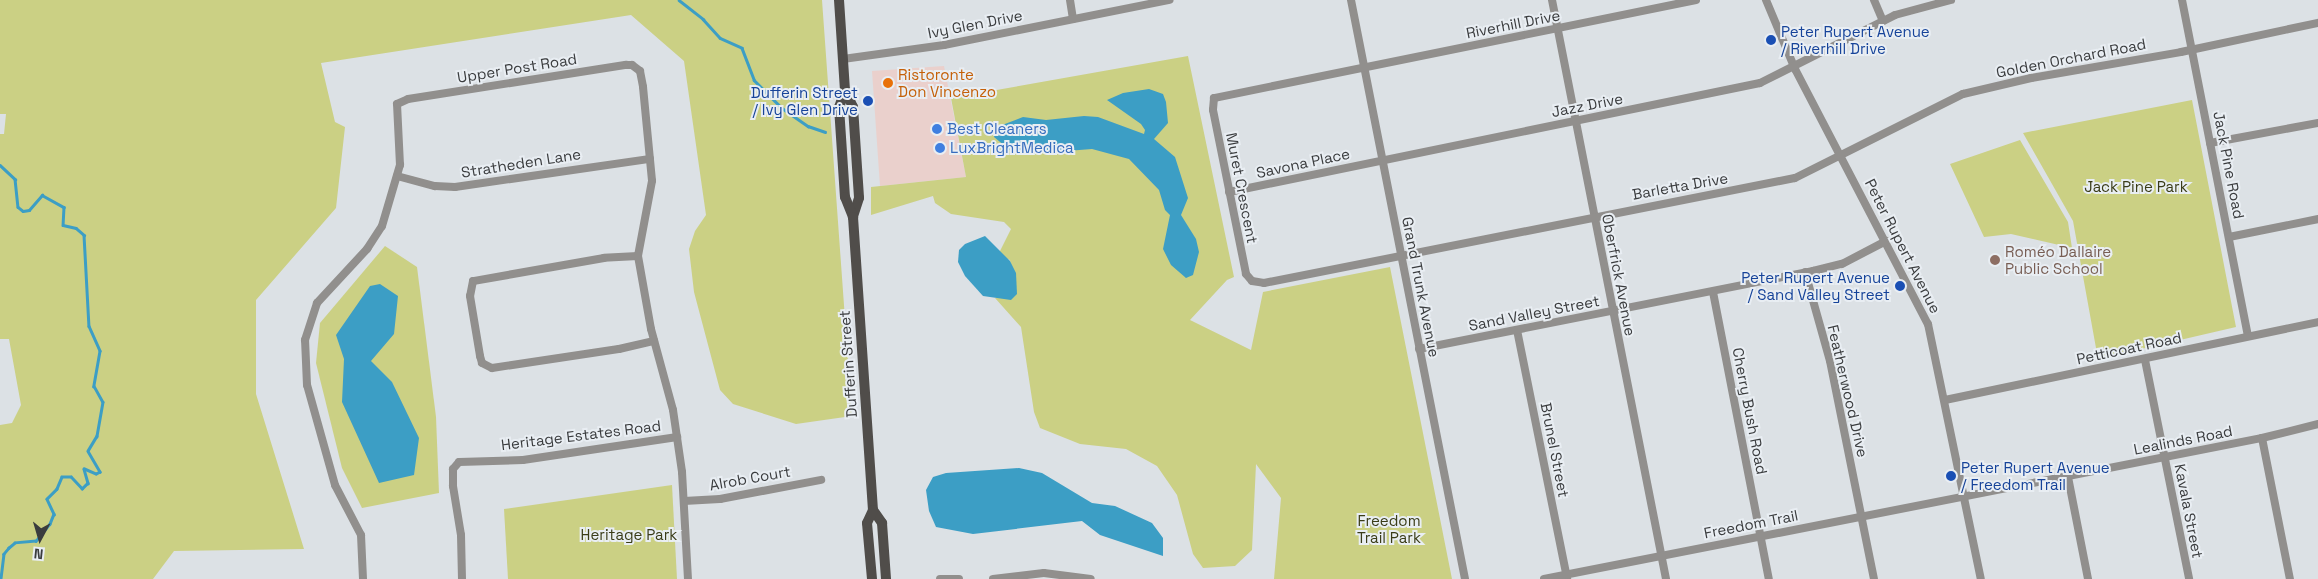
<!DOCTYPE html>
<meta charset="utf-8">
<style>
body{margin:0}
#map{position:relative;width:2318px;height:579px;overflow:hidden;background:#dce1e5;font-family:"Space Grotesk",sans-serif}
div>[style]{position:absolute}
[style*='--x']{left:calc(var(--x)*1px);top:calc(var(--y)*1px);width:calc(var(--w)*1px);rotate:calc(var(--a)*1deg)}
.commercial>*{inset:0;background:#ead0cc}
.green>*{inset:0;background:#cbd084}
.water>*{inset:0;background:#3c9ec5}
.stream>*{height:2.5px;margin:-1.25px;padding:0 1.25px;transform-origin:1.25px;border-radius:1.25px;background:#3c9ec5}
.minor>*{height:8px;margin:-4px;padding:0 4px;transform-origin:4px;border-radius:4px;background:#918f8d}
.major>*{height:10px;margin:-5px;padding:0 5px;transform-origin:5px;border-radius:5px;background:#504d4a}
.dots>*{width:14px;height:14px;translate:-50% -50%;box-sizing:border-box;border:2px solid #e9eef3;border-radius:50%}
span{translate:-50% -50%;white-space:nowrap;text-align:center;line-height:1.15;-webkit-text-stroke:4px #e9eef3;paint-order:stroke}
.street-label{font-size:15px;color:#3a3c3e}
.transit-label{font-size:15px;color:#164399}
.left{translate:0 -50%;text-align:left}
.right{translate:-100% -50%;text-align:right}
.food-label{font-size:15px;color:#c56008}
.shop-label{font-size:15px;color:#366cbe}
.park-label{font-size:15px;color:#3a3c18}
.education-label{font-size:15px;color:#785e54}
.north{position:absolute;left:15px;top:514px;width:50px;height:50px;-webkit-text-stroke:4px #e9eef3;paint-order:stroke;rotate:186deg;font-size:14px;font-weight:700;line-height:20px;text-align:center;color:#3a3c3e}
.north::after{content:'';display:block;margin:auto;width:18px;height:22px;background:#3a3c3e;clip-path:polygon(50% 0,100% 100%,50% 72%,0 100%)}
</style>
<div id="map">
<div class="commercial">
<i style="clip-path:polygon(944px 66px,966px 177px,880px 186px,872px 71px)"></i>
</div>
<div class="green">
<i style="clip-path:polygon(0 0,822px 0,852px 416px,796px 424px,733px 404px,720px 390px,694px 292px,689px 249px,695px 231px,706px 215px,684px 61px,631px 15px,321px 63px,335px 122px,345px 127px,336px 208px,256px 300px,256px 394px,304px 549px,174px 551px,153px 579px,0 579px,0 425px,12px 423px,21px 405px,9px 339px,0 339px,0 134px,4px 134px,6px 114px,0 114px)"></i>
<i style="clip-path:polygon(1188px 56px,1234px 277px,1227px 280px,1190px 320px,1251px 350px,1263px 292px,1390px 267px,1452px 579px,1274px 579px,1281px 498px,1256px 464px,1252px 550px,1235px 566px,1203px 568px,1193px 554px,1177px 495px,1157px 466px,1126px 449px,1080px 444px,1040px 428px,1034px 412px,1021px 327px,995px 298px,1015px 296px,1010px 260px,998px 255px,1011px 229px,1004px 222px,951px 214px,935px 203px,933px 196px,871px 215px,871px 187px,966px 177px,951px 98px)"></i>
<i style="clip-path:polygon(2192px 100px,2236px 327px,2098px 359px,2073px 221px,2023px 133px)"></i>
<i style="clip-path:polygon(2020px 140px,2068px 222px,2072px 248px,2011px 234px,1984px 237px,1950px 164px)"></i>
<i style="clip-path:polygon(385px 246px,417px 267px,436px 417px,439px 493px,362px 508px,342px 468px,316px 363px,320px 323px)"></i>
<i style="clip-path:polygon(672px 485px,677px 579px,508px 579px,504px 509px)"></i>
</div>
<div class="water">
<i style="clip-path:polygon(1149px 89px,1163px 94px,1166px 102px,1168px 123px,1154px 139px,1175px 157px,1188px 198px,1181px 215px,1196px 239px,1199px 252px,1193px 275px,1186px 278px,1171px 265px,1163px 249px,1170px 215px,1165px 210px,1159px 190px,1129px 159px,1092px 149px,1028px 154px,1011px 151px,994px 137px,997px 127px,1023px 117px,1046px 120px,1084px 116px,1098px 117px,1144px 134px,1145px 130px,1141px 124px,1107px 100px,1123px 93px)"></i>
<i style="clip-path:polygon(985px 236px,1010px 261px,1016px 273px,1017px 294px,1011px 300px,983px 296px,965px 276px,958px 262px,959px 250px,965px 244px)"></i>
<i style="clip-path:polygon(380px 284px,398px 296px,394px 334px,371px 361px,392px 382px,419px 438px,414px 475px,379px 483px,342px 402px,344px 359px,336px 335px,370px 286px)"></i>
<i style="clip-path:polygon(1019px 468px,1042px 473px,1092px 503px,1115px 506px,1152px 523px,1163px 538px,1163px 556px,1100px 535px,1082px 521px,973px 534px,936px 527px,929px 511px,926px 490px,933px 477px,946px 473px)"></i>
</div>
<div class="stream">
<i style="--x:679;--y:0;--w:31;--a:38"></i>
<i style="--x:703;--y:19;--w:25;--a:48"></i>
<i style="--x:720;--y:38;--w:24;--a:24"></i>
<i style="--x:742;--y:48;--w:34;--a:69"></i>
<i style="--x:754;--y:80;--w:40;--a:45"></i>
<i style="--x:782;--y:108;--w:32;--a:35"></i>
<i style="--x:808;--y:126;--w:18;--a:19"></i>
<i style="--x:0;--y:165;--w:21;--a:43"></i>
<i style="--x:15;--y:179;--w:28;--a:84"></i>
<i style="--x:18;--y:207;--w:6;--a:39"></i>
<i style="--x:23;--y:211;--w:6;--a:-9"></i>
<i style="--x:29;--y:210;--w:20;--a:-49"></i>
<i style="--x:42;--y:195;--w:25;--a:29"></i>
<i style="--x:64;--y:207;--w:18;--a:93"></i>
<i style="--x:63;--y:225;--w:13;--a:13"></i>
<i style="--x:76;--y:228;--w:11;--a:41"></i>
<i style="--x:84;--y:235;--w:91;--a:86.9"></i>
<i style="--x:89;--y:326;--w:27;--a:66"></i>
<i style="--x:100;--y:351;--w:36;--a:100"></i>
<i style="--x:94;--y:386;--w:18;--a:61"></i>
<i style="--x:103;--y:402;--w:35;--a:100"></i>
<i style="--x:97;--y:436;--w:17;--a:121"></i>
<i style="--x:88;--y:451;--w:24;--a:60"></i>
<i style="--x:100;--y:472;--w:4;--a:153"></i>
<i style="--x:96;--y:474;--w:13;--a:-157"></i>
<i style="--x:84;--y:469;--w:15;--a:74"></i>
<i style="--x:88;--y:483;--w:8;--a:135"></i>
<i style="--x:82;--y:489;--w:16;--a:-133"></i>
<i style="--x:71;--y:477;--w:9;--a:180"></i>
<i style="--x:62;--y:477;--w:13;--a:113"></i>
<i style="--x:57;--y:489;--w:14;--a:135"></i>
<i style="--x:47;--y:499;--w:17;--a:65"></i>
<i style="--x:54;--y:514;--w:11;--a:112"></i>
<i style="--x:50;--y:524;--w:22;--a:129"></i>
<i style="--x:36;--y:541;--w:21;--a:175"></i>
<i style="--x:15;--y:543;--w:8;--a:140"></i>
<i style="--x:9;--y:548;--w:8;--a:130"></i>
<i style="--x:4;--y:554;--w:25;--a:97"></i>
</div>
<div class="minor">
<i style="--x:1070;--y:0;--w:19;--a:81"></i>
<i style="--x:1351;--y:0;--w:590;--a:78.86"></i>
<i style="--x:1552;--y:0;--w:590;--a:78.86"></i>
<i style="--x:1696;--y:0;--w:492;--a:168.5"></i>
<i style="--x:1214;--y:98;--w:12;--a:95"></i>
<i style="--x:1213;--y:110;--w:167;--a:78.6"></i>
<i style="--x:1246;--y:274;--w:9;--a:49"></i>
<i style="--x:1252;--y:281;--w:12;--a:9"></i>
<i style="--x:1264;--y:283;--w:541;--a:-11.19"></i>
<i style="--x:1795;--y:178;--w:188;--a:-26.6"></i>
<i style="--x:1963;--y:94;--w:70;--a:-13.2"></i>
<i style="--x:2031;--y:78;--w:152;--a:-9.8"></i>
<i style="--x:2181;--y:52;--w:140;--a:-12"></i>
<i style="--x:1766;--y:0;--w:75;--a:67.2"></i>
<i style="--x:1795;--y:69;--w:288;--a:62.5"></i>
<i style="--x:1928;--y:324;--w:260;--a:78.3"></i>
<i style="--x:1874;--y:0;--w:23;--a:67"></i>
<i style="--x:2182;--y:0;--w:342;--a:78.9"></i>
<i style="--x:843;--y:59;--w:102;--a:-7.9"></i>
<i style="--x:944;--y:45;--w:230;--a:-11.3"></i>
<i style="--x:2210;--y:143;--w:110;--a:-10.5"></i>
<i style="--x:397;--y:176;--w:39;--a:15"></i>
<i style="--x:435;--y:186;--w:20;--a:3"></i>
<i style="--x:455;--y:187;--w:197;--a:-8.2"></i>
<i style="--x:1229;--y:192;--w:542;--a:-11.6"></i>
<i style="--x:1760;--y:83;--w:151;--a:-26.7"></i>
<i style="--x:1895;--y:15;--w:58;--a:-15"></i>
<i style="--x:2229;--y:237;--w:91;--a:-11.4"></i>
<i style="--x:638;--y:256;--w:34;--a:177"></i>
<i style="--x:604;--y:258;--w:133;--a:170"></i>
<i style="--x:473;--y:281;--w:15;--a:101"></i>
<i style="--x:470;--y:296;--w:61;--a:80.5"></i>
<i style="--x:480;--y:356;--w:7;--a:74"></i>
<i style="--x:482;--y:363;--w:11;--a:27"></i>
<i style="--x:492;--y:368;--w:128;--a:-8.5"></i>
<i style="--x:619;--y:349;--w:36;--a:-13"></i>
<i style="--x:1805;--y:272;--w:92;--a:74.3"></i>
<i style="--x:1830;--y:361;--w:222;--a:78.6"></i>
<i style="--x:1713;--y:292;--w:292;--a:79"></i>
<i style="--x:1517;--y:330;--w:254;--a:78.6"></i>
<i style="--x:1419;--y:349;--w:402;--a:-11.2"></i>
<i style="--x:1813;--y:271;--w:30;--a:-14"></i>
<i style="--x:1842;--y:264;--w:50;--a:-27.6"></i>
<i style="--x:2145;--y:360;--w:223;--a:78.6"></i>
<i style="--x:1945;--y:400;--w:381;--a:-11.8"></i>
<i style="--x:2262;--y:438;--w:144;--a:78.8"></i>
<i style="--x:2068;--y:477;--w:104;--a:78.9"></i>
<i style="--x:684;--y:501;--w:36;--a:-3"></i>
<i style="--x:720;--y:499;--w:103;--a:-10.7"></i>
<i style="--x:363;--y:579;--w:44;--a:-92.6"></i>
<i style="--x:361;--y:535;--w:56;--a:-117.5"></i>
<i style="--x:335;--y:485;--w:104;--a:-105.6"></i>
<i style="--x:307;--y:385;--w:45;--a:-92.5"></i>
<i style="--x:305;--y:340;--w:39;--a:-72"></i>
<i style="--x:317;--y:303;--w:74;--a:-47.2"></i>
<i style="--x:367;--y:249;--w:27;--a:-57"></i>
<i style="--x:382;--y:226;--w:64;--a:-73.6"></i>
<i style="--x:400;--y:165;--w:61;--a:-92.8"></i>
<i style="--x:397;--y:104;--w:12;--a:-24"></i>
<i style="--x:408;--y:99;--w:221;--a:-8.9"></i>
<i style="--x:626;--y:65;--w:6;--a:0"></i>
<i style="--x:632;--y:65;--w:10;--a:37"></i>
<i style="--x:640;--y:71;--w:16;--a:79"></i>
<i style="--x:643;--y:87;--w:94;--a:84.5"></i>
<i style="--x:652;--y:181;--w:76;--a:100.6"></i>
<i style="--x:638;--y:256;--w:74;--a:79.9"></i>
<i style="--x:651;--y:329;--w:84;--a:74.8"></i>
<i style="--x:673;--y:410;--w:63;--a:81.7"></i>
<i style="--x:682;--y:472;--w:107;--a:86.8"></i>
<i style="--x:462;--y:579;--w:44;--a:-91.3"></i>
<i style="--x:461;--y:535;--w:50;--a:-99.3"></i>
<i style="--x:453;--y:486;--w:17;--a:-90"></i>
<i style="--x:453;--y:469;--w:9;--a:-49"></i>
<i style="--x:459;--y:462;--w:64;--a:-1.8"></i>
<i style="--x:523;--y:460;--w:156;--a:-8.5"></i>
<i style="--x:940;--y:579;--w:19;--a:0"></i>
<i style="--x:993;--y:579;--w:51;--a:-6.7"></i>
<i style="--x:1044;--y:573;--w:47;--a:7.3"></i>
<i style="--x:1544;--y:579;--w:732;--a:-11.11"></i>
<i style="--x:2262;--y:438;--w:58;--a:-14"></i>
</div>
<div class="major">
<i style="--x:839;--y:0;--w:90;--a:86.2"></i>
<i style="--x:845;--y:90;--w:19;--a:65"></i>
<i style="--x:853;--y:107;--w:91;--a:86.2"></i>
<i style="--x:859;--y:198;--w:20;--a:108"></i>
<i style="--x:845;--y:90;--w:18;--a:109"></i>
<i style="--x:839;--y:107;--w:90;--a:86.2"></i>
<i style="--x:845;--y:197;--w:22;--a:68"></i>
<i style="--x:853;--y:217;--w:294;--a:86.1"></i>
<i style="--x:873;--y:510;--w:16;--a:55"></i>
<i style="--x:882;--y:523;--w:56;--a:85.9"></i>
<i style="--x:872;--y:579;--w:56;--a:-95.1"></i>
<i style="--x:867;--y:523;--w:14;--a:-65"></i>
</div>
<div class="dots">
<i style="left:1771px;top:40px;background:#1a4fb4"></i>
<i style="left:888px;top:83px;background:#e8710a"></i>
<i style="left:868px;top:101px;background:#1a4fb4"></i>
<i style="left:937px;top:129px;background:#3f7fe0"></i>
<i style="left:940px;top:148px;background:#3f7fe0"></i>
<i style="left:1995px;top:260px;background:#8d6e63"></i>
<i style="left:1900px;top:286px;background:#1a4fb4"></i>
<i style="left:1951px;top:476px;background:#1a4fb4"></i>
</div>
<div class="street-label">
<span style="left:975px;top:24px;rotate:-11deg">Ivy Glen Drive</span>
<span style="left:1513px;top:24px;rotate:-11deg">Riverhill Drive</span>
<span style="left:2071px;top:58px;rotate:-11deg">Golden Orchard Road</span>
<span style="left:517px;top:68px;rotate:-9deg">Upper Post Road</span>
<span style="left:1587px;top:105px;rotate:-11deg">Jazz Drive</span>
<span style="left:521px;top:163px;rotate:-9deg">Stratheden Lane</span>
<span style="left:1303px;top:163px;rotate:-12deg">Savona Place</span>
<span style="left:2229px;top:165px;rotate:79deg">Jack Pine Road</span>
<span style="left:1680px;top:186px;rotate:-10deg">Barletta Drive</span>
<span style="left:1242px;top:188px;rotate:79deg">Muret Crescent</span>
<span style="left:1903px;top:246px;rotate:63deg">Peter Rupert Avenue</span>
<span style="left:1619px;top:275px;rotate:79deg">Oberfrick Avenue</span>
<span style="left:1421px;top:287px;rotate:79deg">Grand Trunk Avenue</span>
<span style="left:1534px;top:313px;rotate:-11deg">Sand Valley Street</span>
<span style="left:2129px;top:348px;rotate:-12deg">Petticoat Road</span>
<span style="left:848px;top:364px;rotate:-94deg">Dufferin Street</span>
<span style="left:1848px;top:391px;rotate:77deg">Featherwood Drive</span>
<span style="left:1750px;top:411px;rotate:79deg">Cherry Bush Road</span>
<span style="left:581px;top:435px;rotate:-7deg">Heritage Estates Road</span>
<span style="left:2183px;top:440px;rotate:-11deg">Lealinds Road</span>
<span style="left:1555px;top:450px;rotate:79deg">Brunel Street</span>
<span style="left:750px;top:478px;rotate:-10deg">Alrob Court</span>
<span style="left:2189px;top:511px;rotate:79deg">Kavala Street</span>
<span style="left:1751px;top:524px;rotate:-11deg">Freedom Trail</span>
</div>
<div class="transit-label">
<span class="left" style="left:1781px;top:40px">Peter Rupert Avenue<br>/ Riverhill Drive</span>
<span class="right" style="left:858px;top:101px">Dufferin Street<br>/ Ivy Glen Drive</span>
<span class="right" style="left:1890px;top:286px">Peter Rupert Avenue<br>/ Sand Valley Street</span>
<span class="left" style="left:1961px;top:476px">Peter Rupert Avenue<br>/ Freedom Trail</span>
</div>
<div class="food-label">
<span class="left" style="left:898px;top:83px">Ristoronte<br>Don Vincenzo</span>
</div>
<div class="shop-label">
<span class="left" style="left:947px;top:129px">Best Cleaners</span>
<span class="left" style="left:950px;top:148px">LuxBrightMedica</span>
</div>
<div class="park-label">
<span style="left:2136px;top:187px">Jack Pine Park</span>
<span style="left:1389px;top:529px">Freedom<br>Trail Park</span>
<span style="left:629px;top:535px">Heritage Park</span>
</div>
<div class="education-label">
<span class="left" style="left:2005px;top:260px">Roméo Dallaire<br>Public School</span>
</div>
<div class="north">N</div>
</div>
